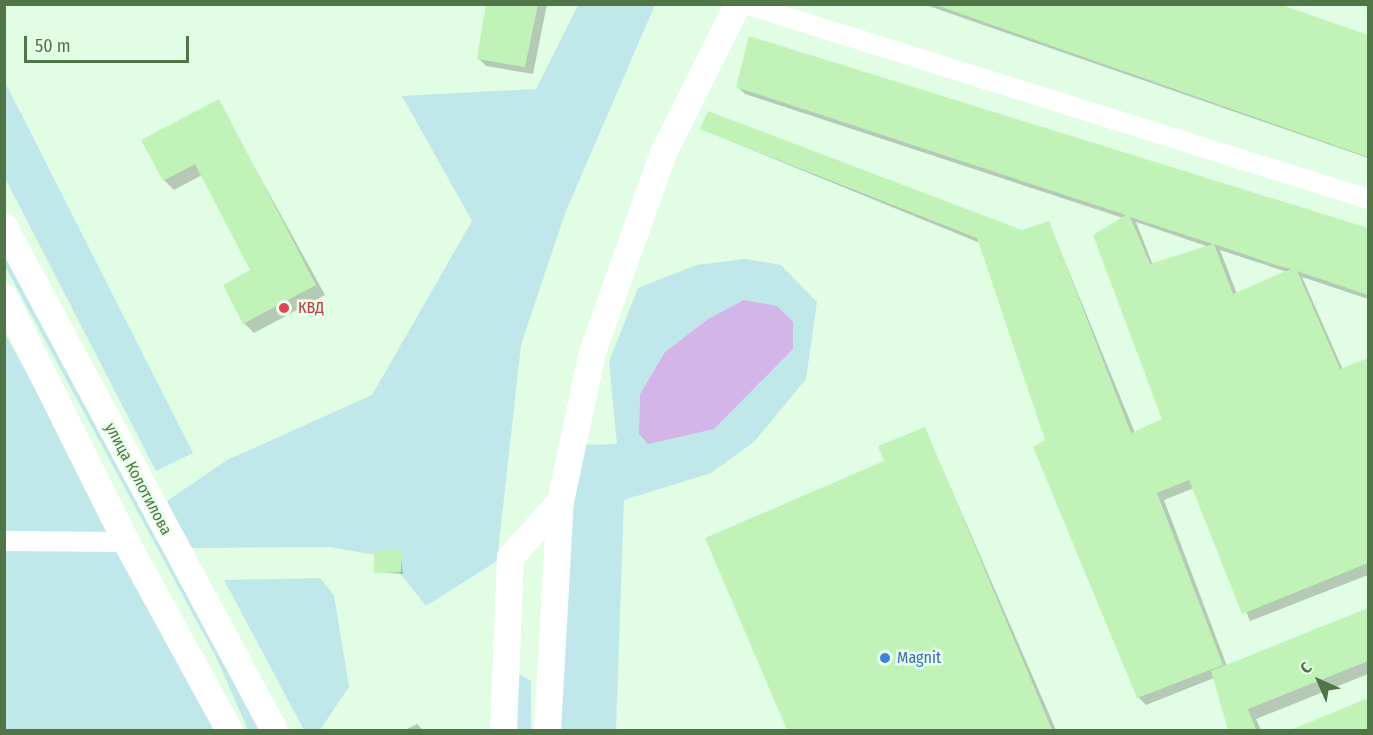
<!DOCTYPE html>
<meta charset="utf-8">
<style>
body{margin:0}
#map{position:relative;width:1373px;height:735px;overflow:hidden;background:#e1fde3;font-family:"Fira Sans Condensed",sans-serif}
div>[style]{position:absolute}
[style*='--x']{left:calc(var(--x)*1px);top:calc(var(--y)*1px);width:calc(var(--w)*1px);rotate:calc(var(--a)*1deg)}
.green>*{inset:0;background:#c0e8ea}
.water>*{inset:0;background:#d3b5e7}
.shadow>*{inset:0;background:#0003}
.building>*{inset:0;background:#c1f3b8}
.minor>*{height:20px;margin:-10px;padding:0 10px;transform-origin:10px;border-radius:10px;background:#fff}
.secondary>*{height:27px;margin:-13.5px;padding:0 13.5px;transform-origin:13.5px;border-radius:13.5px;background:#fff}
.dots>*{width:16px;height:16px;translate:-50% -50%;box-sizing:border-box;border:3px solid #e8ffe9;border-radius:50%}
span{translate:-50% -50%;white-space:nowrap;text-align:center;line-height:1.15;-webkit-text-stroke:5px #e8ffe9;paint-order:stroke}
.health-label{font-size:16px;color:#be3a42}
.left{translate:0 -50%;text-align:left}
.street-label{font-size:16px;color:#507547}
.shop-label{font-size:16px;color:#366cbe}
.frame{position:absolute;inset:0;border:6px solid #507547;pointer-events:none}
.north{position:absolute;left:1289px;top:651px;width:60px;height:60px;-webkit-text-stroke:4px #e8ffe9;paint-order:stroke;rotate:315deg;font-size:16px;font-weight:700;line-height:24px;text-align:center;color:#507547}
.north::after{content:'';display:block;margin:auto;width:21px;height:27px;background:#507547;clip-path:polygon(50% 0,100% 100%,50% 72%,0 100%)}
.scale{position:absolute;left:24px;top:36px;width:165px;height:27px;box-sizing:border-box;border:3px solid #507547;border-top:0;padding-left:8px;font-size:18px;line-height:21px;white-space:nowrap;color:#507547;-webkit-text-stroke:4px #e8ffe9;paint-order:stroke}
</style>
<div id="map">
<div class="green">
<i style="clip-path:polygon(578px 5px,655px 5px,566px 211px,521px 345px,497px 561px,426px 606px,387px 557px,329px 547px,190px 548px,167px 501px,227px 460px,372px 395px,472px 221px,402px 96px,536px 89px)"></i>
<i style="clip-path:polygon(4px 80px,193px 453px,156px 471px,5px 178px)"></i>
<i style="clip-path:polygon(4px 240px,264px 730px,248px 730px,216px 657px,5px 266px)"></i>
<i style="clip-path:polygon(evenodd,745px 259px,781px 265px,817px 302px,806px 379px,755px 441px,711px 473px,624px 500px,616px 730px,557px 730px,573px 493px,583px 445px,617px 444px,609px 362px,638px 288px,696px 265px,745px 259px,745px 300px,639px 434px,640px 394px,665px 352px,708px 319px,745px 300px)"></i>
<i style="clip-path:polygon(4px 332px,108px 521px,216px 730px,5px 730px)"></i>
<i style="clip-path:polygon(320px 578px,334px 595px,349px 687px,320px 730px,304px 730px,224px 580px)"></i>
<i style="clip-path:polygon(519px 674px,531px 681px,531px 730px,510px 730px)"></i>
</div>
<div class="water">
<i style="clip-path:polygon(744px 300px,777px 306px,793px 322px,793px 349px,714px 429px,648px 444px,639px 434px,640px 394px,665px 352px,708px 319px)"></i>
</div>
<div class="shadow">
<i style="clip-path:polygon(488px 4px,547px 4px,533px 74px,486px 66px,478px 58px)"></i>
<i style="clip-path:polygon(923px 4px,1274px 4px,1368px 37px,1368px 158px)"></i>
<i style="clip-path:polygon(evenodd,750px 38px,1368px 229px,1368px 299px,1302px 277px,1343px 370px,1368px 360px,1368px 575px,1250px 621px,1194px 488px,1164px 500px,1227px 666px,1368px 610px,1368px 674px,1256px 719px,1261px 730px,1230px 730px,1214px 678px,1146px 705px,1138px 697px,980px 243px,701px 129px,1022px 231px,1049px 223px,1135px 433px,1164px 420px,1123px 218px,745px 94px,738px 87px,750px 38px,1136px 222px,1209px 247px,1153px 265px,1136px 222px,750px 38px,1220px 250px,1287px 272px,1237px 294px,1220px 250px)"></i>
<i style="clip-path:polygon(218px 101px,325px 295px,254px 333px,244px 323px,252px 271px,202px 175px,174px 190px,164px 180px)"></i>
<i style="clip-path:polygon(925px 429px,1056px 730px,789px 730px,707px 539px,886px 462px)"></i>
<i style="clip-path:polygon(400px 552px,403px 574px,376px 572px)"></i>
<i style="clip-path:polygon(1368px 700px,1368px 730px,1293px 730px)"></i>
<i style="clip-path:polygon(417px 724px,423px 730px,405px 730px)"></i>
</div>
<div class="building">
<i style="clip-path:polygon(486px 4px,538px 4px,525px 67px,477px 59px)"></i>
<i style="clip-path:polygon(933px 4px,1279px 4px,1368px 35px,1368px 157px)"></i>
<i style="clip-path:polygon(evenodd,749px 36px,1368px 228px,1368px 295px,1297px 271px,1340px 369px,1368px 358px,1368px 563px,1242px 614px,1189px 480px,1157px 493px,1223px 665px,1137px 698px,1033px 447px,1045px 440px,977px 238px,700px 129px,708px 111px,1022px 230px,1049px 221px,1131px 433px,1162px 419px,1093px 235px,1126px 215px,736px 87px,749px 36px,1130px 217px,1213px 244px,1150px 264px,1130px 217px,749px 36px,1214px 244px,1279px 266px,1291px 269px,1233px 294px,1214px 244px)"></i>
<i style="clip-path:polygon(219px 99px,316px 285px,243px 324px,223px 285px,250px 270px,195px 164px,163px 181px,141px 140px)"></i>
<i style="clip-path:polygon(925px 427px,1052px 730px,787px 730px,705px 538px,884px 461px,878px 446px)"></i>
<i style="clip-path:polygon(401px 550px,401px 572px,374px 573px,374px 551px)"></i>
<i style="clip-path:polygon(1368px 608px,1368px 661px,1248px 709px,1256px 730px,1228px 730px,1211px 671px)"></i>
<i style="clip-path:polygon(1368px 698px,1368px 730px,1291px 730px)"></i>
</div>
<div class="minor">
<i style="--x:745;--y:4;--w:653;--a:17.38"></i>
<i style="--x:4;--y:541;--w:122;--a:0.5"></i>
</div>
<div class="secondary">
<i style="--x:4;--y:227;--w:571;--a:61.77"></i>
<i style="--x:4;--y:297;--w:274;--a:63.5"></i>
<i style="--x:126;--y:542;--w:214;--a:61.3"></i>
<i style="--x:503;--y:730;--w:173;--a:-87.7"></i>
<i style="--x:510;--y:557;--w:75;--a:-48.2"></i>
<i style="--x:547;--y:730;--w:229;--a:-86.8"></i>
<i style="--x:560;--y:501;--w:152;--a:-77.9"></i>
<i style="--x:592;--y:352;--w:214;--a:-70.4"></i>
<i style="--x:664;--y:150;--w:163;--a:-63.4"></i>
</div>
<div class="dots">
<i style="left:284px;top:308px;background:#e0444e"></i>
<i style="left:885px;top:658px;background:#3f7fe0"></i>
</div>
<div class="health-label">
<span class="left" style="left:298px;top:308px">КВД</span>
</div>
<div class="street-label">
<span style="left:138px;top:479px;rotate:62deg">улица Колотилова</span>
</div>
<div class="shop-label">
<span class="left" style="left:897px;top:658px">Magnit</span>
</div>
<div class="frame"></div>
<div class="north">С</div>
<div class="scale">50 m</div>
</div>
